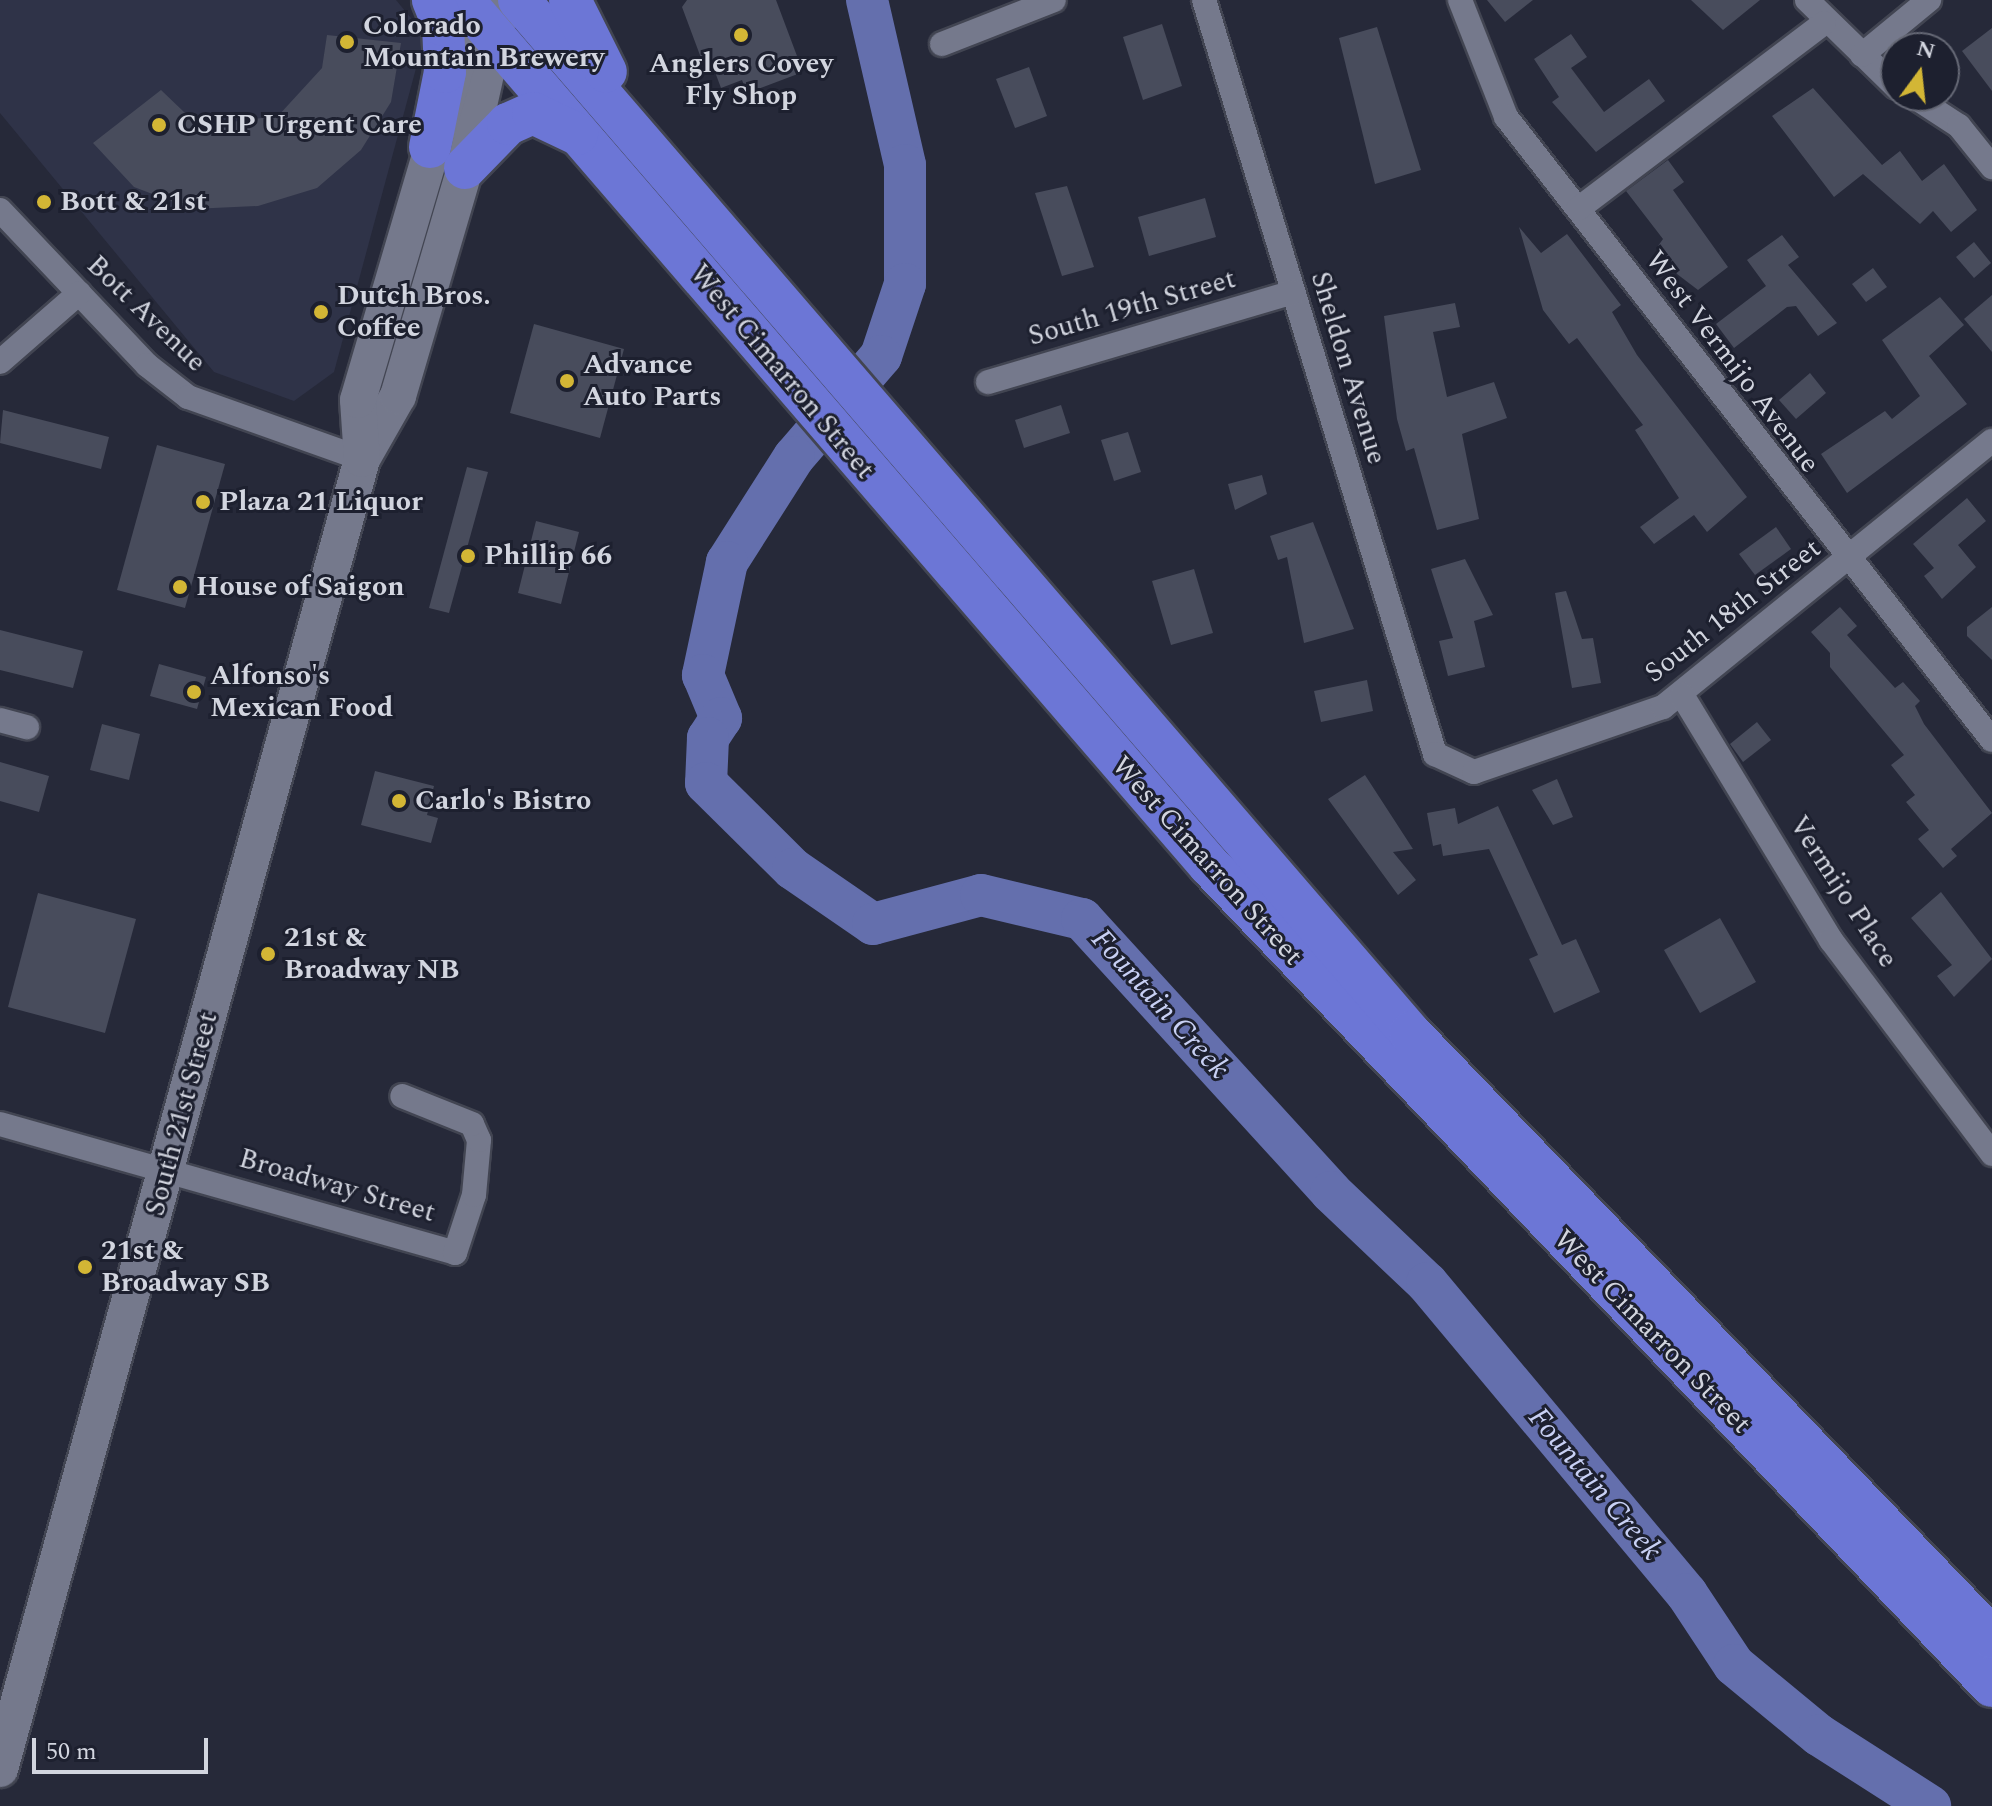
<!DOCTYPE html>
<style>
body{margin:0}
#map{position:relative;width:1992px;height:1806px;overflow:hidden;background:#262939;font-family:Spectral,serif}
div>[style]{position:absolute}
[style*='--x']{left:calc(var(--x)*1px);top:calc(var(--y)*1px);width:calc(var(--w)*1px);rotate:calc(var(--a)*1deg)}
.built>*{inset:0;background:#2f3348}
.river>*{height:42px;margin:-21px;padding:0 21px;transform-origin:21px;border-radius:21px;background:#646fad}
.building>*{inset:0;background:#484c5c}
.roads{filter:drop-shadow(2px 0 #424552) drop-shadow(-2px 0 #424552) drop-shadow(0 2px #424552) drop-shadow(0 -2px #424552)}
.minor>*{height:24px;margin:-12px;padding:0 12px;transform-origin:12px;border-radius:12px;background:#75798c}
.secondary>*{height:36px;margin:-18px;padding:0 18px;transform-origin:18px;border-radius:18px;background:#75798c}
.trunk>*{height:42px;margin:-21px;padding:0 21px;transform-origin:21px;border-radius:21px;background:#6c76d6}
.dots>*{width:22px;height:22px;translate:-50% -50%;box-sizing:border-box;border:4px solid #1d202f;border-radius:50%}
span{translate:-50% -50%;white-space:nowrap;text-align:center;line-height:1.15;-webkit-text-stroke:6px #1d202f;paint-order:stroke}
.poi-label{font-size:28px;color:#d2d5df;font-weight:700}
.left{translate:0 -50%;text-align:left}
.street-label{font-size:28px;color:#d2d5df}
.water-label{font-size:30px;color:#c8d0f4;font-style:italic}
.north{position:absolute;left:1880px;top:32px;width:80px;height:80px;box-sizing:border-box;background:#1d202f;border:2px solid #656875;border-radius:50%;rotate:15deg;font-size:22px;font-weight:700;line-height:32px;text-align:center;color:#d2d5df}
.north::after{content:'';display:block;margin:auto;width:28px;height:36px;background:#d3b635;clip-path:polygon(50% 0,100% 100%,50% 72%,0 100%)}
.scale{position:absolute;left:32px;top:1738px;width:176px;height:36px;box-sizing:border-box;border:4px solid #d2d5df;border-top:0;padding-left:10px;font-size:24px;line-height:28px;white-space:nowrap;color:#d2d5df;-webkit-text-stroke:6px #1d202f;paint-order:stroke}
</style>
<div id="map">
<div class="built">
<i style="clip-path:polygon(0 0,396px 0,425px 35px,334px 372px,294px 401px,214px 372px,0 113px)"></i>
</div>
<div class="river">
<i style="--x:867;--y:0;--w:169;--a:77"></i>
<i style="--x:905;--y:165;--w:119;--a:90"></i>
<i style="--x:905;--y:284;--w:76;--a:108.4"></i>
<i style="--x:881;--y:356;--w:133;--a:130.7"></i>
<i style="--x:794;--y:457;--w:125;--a:122.5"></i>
<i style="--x:727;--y:562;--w:116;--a:102"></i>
<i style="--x:703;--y:675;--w:47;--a:67.3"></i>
<i style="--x:721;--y:718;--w:24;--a:123"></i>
<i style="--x:708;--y:738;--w:45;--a:92.5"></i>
<i style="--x:706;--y:783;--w:122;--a:44.7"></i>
<i style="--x:793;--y:869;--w:97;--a:34.5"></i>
<i style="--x:873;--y:924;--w:112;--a:-15"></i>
<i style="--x:981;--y:895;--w:104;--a:13.4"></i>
<i style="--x:1082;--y:919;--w:369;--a:47.6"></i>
<i style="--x:1331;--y:1192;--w:132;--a:43.5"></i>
<i style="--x:1427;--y:1283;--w:405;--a:50.1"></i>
<i style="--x:1687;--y:1594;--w:85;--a:56.5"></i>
<i style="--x:1734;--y:1665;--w:110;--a:39.5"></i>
<i style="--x:1819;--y:1735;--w:132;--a:32.6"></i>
</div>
<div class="building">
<i style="clip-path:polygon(687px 0,776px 0,803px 72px,747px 93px,742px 80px,721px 88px,712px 64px,704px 66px,682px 7px)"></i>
<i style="clip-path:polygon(1487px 0,1533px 0,1505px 22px)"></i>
<i style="clip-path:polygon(1691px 0,1760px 0,1723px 30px)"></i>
<i style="clip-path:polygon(1162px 24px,1182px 86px,1143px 100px,1123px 37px)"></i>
<i style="clip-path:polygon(1377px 27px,1421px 170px,1375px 184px,1339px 38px)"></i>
<i style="clip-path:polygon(1992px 28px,1992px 91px,1962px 51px)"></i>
<i style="clip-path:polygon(1571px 34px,1587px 57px,1571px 68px,1604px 112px,1649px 79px,1665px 101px,1596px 152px,1552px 102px,1559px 97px,1534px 59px)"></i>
<i style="clip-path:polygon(327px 35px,401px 43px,391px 102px,361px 150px,317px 188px,258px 206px,192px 209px,134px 187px,93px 143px,161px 90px,184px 112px,215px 124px,278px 116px,322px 68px)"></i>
<i style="clip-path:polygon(1029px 67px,1047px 116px,1015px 128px,996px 79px)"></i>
<i style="clip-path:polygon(1813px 88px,1882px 165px,1900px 151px,1922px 181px,1944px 164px,1977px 210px,1951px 232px,1933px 211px,1920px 224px,1863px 174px,1834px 197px,1772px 116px)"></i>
<i style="clip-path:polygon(1668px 160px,1684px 182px,1673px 190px,1728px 267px,1698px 290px,1677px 274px,1658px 246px,1663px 239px,1626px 191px)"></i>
<i style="clip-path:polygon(1067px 186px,1094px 267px,1062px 276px,1035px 193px)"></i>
<i style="clip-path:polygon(1205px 198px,1216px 237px,1149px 256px,1138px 217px)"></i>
<i style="clip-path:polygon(1519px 227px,1541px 253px,1567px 234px,1621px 305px,1612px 312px,1637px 355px,1747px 497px,1707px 532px,1694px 515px,1654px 544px,1640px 527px,1679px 498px,1635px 430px,1643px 425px,1577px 338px,1569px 344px,1543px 310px)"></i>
<i style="clip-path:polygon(1782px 235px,1799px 257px,1788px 265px,1837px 323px,1818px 336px,1796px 306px,1787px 307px,1734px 348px,1716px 324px,1766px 286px,1747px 260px)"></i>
<i style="clip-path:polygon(1974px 242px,1991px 263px,1974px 278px,1956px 257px)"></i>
<i style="clip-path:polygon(1873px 268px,1887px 287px,1866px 302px,1852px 284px)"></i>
<i style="clip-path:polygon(1992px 295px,1992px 352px,1964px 319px)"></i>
<i style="clip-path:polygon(1940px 297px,1964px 325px,1929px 356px,1967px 404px,1847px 493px,1821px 454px,1885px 411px,1892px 419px,1920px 396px,1882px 340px)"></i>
<i style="clip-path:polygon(1455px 303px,1460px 327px,1433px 332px,1447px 397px,1494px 382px,1507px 418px,1462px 434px,1479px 519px,1437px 530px,1414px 448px,1406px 451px,1397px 419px,1384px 316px)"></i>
<i style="clip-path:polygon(534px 324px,624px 349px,600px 438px,510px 413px)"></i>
<i style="clip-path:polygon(1810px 373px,1826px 393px,1796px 419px,1779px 400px)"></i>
<i style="clip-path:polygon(1061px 405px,1070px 433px,1024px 448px,1015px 420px)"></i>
<i style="clip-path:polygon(3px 410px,109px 437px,101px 469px,0 443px)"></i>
<i style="clip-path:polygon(1128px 432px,1141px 472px,1114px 481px,1101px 440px)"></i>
<i style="clip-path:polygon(157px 445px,225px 464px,185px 608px,117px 590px)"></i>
<i style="clip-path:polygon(467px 467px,488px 472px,449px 613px,429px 608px)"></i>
<i style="clip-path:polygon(1262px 475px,1267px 494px,1235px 510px,1228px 484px)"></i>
<i style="clip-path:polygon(1967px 498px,1986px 521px,1958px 545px,1976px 567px,1942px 599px,1924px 576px,1934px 568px,1913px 544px)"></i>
<i style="clip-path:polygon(536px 521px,579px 532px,561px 604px,518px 593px)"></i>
<i style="clip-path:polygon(1313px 522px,1354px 629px,1304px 643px,1287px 557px,1278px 560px,1270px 536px)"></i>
<i style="clip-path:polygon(1776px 527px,1791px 549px,1755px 575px,1739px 554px)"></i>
<i style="clip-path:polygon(1465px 559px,1493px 615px,1474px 621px,1485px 667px,1448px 676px,1439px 641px,1453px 638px,1431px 569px)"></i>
<i style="clip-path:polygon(1194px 569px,1213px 633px,1171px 645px,1152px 581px)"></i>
<i style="clip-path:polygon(1566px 591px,1582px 639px,1593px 638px,1601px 683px,1572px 688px,1555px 593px)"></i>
<i style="clip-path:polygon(1840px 607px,1857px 626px,1847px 635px,1895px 688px,1903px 682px,1920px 701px,1915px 706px,1924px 724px,1992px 813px,1951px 849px,1957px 856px,1943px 868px,1918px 839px,1929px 830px,1906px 802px,1915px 795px,1891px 765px,1904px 755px,1830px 667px,1830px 653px,1811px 632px)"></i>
<i style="clip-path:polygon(1992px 607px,1992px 660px,1967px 636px,1967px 627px)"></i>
<i style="clip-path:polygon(0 630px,83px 651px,73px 688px,0 670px)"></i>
<i style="clip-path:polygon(159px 664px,206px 677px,197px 709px,150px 696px)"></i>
<i style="clip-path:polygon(1367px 680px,1373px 711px,1321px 722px,1314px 691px)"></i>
<i style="clip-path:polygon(1757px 722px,1771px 740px,1743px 762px,1730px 744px)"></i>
<i style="clip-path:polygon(102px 724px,140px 734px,129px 780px,90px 770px)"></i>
<i style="clip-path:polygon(0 762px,49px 776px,39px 812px,0 801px)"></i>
<i style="clip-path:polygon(375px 771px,434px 786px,427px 815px,438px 818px,431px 843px,361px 825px)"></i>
<i style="clip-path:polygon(1365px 775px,1413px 849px,1393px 852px,1416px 880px,1398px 895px,1328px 799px)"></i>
<i style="clip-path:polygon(1557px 779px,1573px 817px,1553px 825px,1532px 790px)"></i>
<i style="clip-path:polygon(1498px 806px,1562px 945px,1576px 939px,1600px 992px,1554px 1013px,1529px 959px,1538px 955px,1489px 849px,1443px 856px,1441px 844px,1433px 846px,1427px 813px,1455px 808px,1458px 824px)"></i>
<i style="clip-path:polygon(1941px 892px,1992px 959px,1954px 997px,1937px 976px,1952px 965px,1911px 918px)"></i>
<i style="clip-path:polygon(38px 893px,136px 919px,105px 1033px,8px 1007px)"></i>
<i style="clip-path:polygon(1720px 918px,1756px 982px,1700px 1013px,1664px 950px)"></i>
</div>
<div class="roads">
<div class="minor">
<i style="--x:1204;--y:0;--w:789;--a:72.97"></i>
<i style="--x:1435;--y:754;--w:43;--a:24.8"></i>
<i style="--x:1474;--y:772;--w:200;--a:-19"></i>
<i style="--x:1663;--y:707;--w:423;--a:-39"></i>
<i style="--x:1460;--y:0;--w:126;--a:68.5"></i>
<i style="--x:1506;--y:117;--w:790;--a:52.04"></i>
<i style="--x:1807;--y:0;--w:124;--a:44.3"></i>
<i style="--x:942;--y:44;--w:120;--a:-21.4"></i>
<i style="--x:1862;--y:55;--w:87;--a:-39.4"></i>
<i style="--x:1913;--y:96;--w:55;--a:33.1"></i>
<i style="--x:1959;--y:126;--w:53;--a:51.2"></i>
<i style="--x:1578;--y:209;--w:308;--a:-37.1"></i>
<i style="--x:0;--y:210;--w:214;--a:46.5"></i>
<i style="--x:147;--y:365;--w:52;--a:38"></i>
<i style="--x:188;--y:397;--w:185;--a:19.6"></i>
<i style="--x:0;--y:362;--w:105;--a:-41.1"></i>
<i style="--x:988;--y:382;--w:318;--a:-16.4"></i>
<i style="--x:1682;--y:695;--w:287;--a:58.7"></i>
<i style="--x:1831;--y:940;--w:268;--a:53"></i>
<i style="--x:0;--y:720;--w:28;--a:15"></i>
<i style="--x:0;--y:1124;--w:473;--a:15.8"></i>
<i style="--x:455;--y:1253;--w:61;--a:-71.9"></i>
<i style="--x:474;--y:1195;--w:55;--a:-84.8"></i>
<i style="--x:479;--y:1140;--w:17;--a:-114"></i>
<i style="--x:472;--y:1124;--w:75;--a:-158.2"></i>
</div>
<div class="secondary">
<i style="--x:362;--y:459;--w:73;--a:-60.3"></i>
<i style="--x:398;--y:396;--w:238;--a:-73.6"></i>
<i style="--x:465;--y:168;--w:156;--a:-77.4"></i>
<i style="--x:0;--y:1769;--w:1359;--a:-74.55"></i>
<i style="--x:362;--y:459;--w:59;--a:-93.9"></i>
<i style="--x:358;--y:400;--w:362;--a:-73.6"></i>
<i style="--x:460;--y:53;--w:60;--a:-62.2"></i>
</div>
<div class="trunk">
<i style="--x:463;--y:0;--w:1144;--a:49.22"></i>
<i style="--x:1210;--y:866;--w:1133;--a:46.36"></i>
<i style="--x:519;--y:0;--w:1364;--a:49.22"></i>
<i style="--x:1410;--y:1033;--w:839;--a:46.11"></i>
<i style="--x:570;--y:0;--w:80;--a:63.4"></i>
<i style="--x:430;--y:147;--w:76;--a:-78.7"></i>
<i style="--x:445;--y:72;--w:47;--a:-92.4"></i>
<i style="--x:443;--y:25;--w:27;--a:-112"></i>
<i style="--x:465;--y:168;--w:62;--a:-45.7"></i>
<i style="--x:508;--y:124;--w:27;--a:-24"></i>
<i style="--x:533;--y:113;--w:49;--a:25.5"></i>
</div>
</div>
<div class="dots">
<i style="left:741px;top:35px;background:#d3b635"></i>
<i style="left:347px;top:42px;background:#d3b635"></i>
<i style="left:159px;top:125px;background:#d3b635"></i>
<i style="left:44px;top:202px;background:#d3b635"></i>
<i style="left:321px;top:312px;background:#d3b635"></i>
<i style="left:567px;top:381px;background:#d3b635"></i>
<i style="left:203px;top:502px;background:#d3b635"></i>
<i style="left:468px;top:556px;background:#d3b635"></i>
<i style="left:180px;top:587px;background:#d3b635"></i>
<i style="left:194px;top:692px;background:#d3b635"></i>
<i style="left:399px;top:801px;background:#d3b635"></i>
<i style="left:268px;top:954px;background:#d3b635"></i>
<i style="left:85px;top:1267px;background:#d3b635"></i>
</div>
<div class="poi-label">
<span class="left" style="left:363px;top:42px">Colorado<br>Mountain Brewery</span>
<span style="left:741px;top:80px">Anglers Covey<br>Fly Shop</span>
<span class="left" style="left:177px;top:125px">CSHP Urgent Care</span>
<span class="left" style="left:60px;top:202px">Bott &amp; 21st</span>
<span class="left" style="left:337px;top:312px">Dutch Bros.<br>Coffee</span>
<span class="left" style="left:583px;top:381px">Advance<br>Auto Parts</span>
<span class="left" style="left:219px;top:502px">Plaza 21 Liquor</span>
<span class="left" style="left:484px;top:556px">Phillip 66</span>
<span class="left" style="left:196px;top:587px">House of Saigon</span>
<span class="left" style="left:210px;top:692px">Alfonso's<br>Mexican Food</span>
<span class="left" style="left:415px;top:801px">Carlo's Bistro</span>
<span class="left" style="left:284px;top:954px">21st &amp;<br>Broadway NB</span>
<span class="left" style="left:101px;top:1267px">21st &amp;<br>Broadway SB</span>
</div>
<div class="street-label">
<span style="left:1132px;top:308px;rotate:-16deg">South 19th Street</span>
<span style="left:146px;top:314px;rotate:44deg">Bott Avenue</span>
<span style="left:1732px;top:362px;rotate:53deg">West Vermijo Avenue</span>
<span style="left:1348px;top:368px;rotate:73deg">Sheldon Avenue</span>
<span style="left:782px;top:372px;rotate:50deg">West Cimarron Street</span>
<span style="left:1733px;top:611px;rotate:-38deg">South 18th Street</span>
<span style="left:1207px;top:861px;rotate:48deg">West Cimarron Street</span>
<span style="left:1843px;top:892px;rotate:57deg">Vermijo Place</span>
<span style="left:182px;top:1114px;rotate:-75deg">South 21st Street</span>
<span style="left:337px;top:1186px;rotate:16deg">Broadway Street</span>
<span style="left:1652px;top:1332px;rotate:46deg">West Cimarron Street</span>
</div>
<div class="water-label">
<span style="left:1160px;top:1004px;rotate:48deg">Fountain Creek</span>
<span style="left:1595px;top:1484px;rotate:50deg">Fountain Creek</span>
</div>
<div class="north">N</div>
<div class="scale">50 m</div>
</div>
